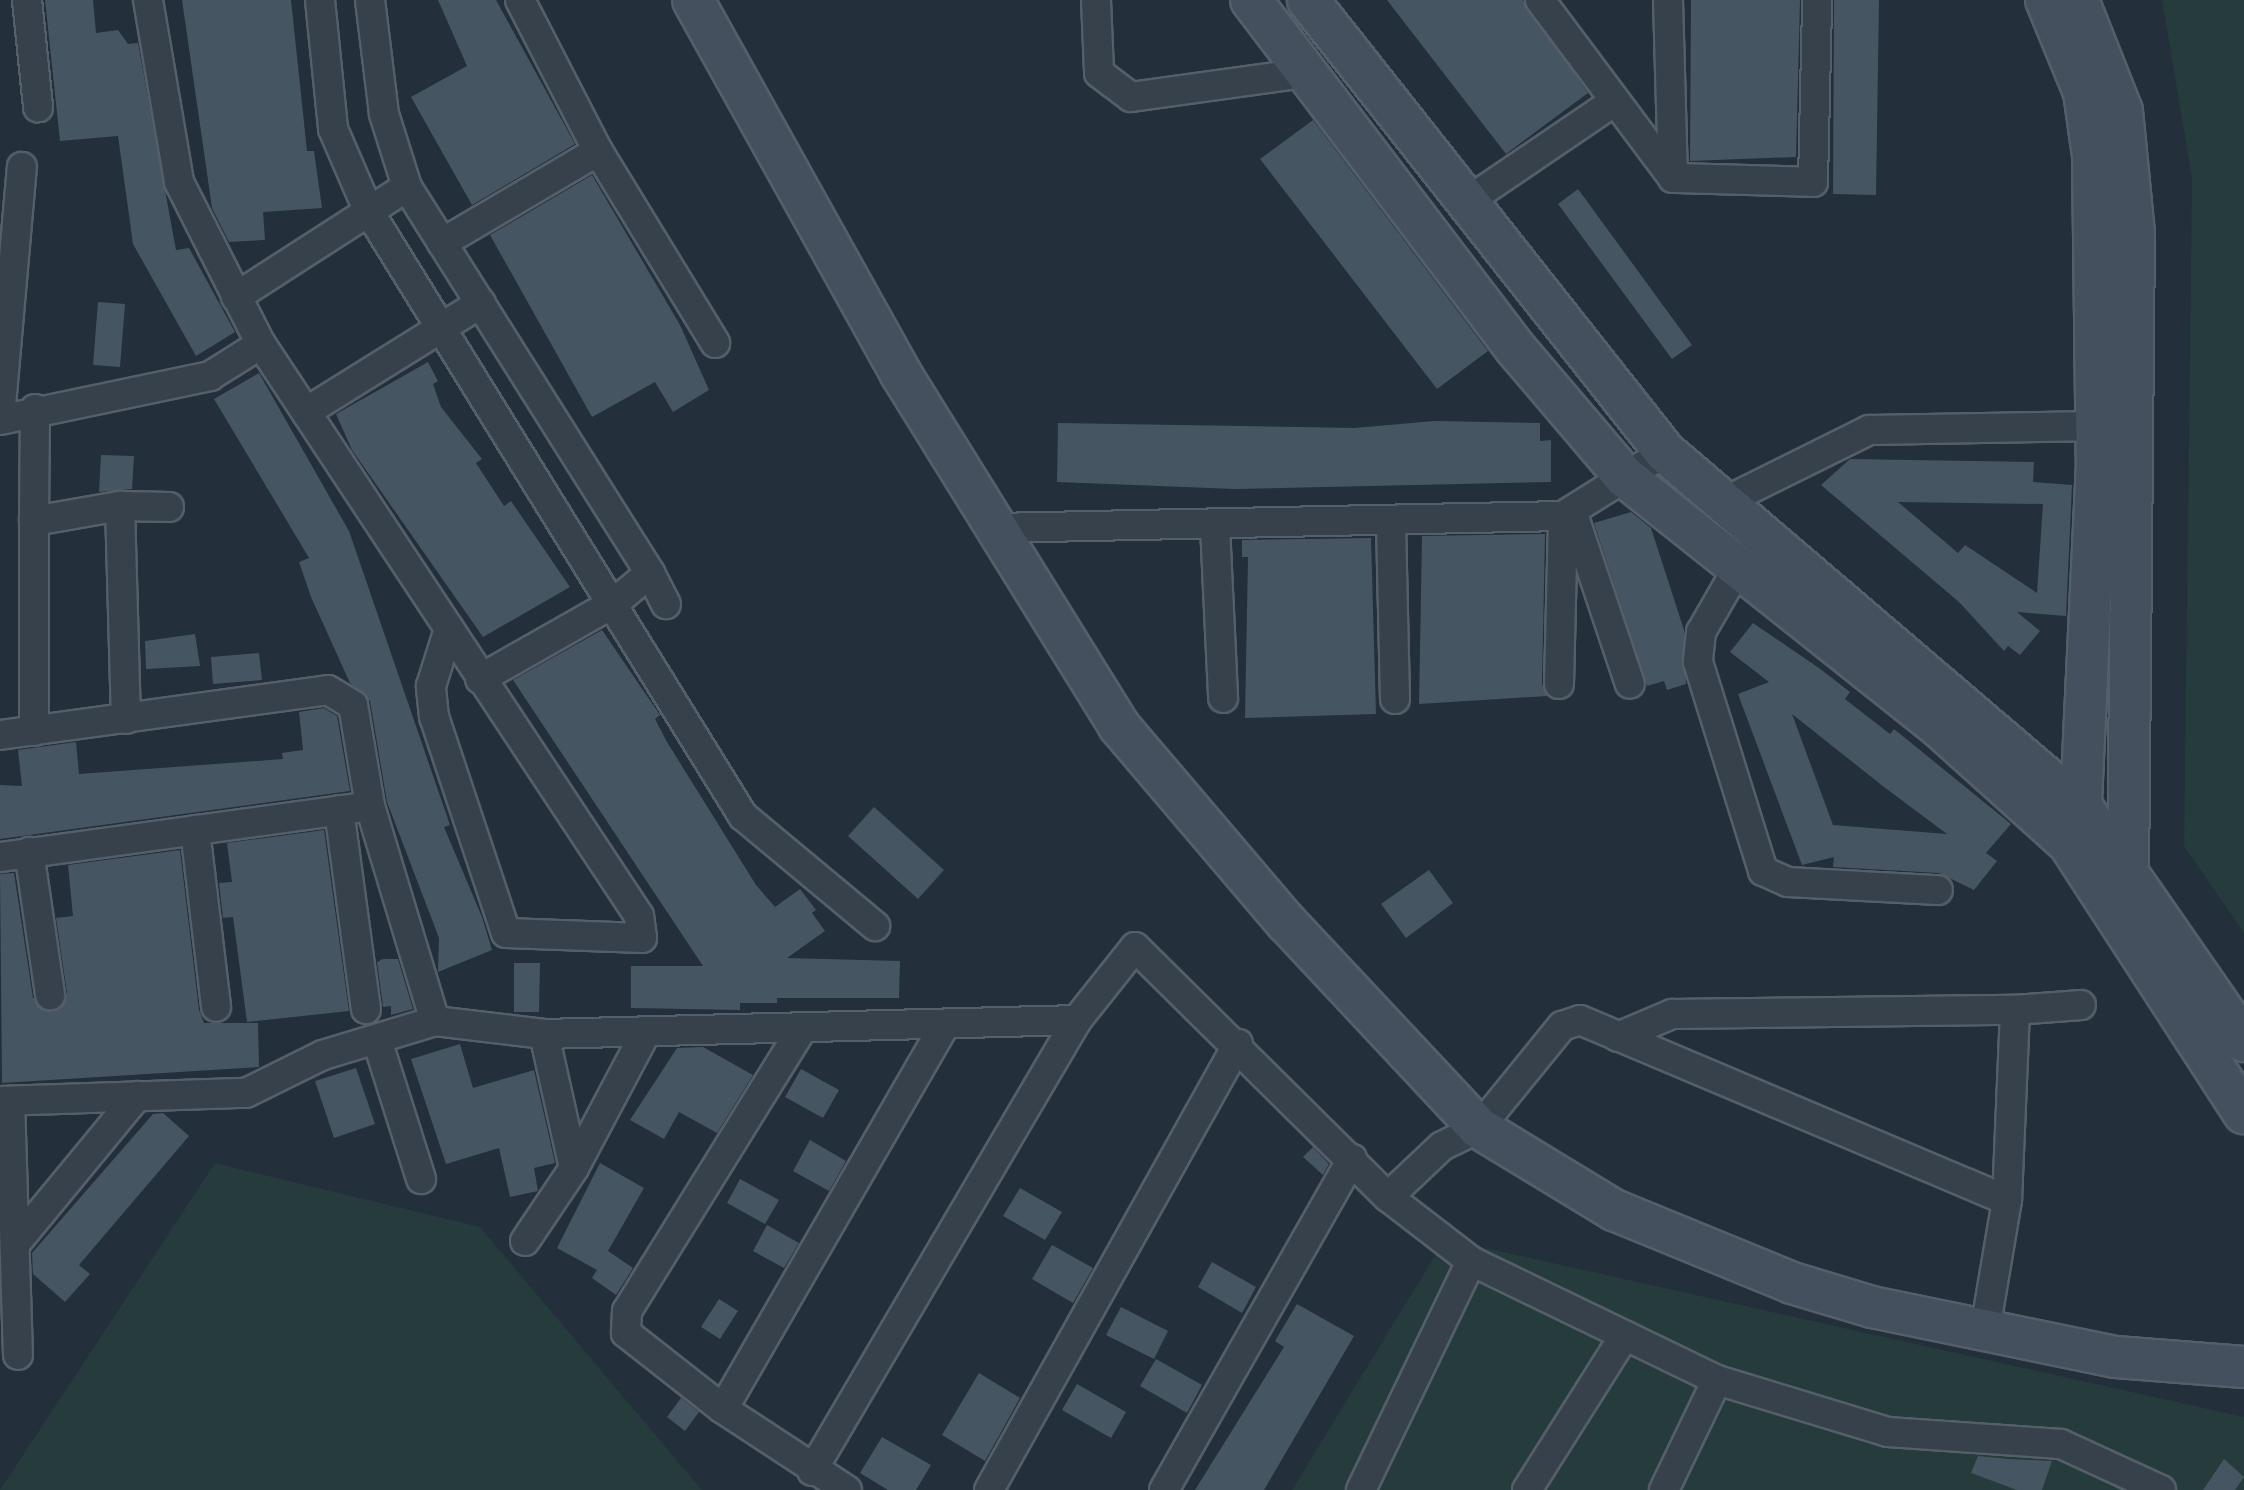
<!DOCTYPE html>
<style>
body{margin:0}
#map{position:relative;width:2244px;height:1490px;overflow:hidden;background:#232f3b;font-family:Inter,sans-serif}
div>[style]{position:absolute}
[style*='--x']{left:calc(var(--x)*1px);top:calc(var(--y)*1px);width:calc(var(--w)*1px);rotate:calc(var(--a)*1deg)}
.green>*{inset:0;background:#253b3c}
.building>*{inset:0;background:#465562}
.roads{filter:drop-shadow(2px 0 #555f69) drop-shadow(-2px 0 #555f69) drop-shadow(0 2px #555f69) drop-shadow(0 -2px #555f69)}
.street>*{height:28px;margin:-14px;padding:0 14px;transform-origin:14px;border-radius:14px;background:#37414b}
.secondary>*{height:40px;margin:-20px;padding:0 20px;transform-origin:20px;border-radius:20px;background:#45505e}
span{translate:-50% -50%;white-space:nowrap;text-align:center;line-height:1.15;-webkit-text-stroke:8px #1c2630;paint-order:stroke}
</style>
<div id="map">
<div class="green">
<i style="clip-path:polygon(2162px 0,2244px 0,2244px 933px,2184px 846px,2192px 178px)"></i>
<i style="clip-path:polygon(215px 1163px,480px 1227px,702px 1490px,0 1490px)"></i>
<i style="clip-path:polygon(1445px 1239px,2244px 1417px,2244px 1490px,1292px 1490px)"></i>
</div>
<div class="building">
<i style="clip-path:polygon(45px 0,93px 0,96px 33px,118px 30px,128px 44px,138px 43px,176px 250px,189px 248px,235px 332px,196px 356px,133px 244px,118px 136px,60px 141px)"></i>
<i style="clip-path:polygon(182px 0,291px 0,307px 151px,314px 151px,322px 208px,263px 212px,265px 240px,229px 242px,212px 208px)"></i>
<i style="clip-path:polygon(438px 0,496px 0,575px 144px,472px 205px,411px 97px,467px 66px)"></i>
<i style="clip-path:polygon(1387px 0,1523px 0,1588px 93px,1506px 154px)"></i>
<i style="clip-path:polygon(1691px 0,1800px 0,1796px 157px,1690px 161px)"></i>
<i style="clip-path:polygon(1834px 0,1879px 0,1876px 195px,1833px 194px)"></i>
<i style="clip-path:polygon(1313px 120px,1488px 351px,1437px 389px,1260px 159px)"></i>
<i style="clip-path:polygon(592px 175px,680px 325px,709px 390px,673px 412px,655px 382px,592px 417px,490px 235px)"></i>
<i style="clip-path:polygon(1578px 189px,1692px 345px,1672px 359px,1558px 204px)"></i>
<i style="clip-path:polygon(98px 302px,125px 304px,120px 367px,93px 365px)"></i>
<i style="clip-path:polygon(428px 362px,438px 381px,433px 384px,441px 407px,482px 459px,476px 463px,504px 506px,511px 501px,570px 587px,483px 637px,352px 450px,336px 414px)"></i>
<i style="clip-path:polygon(259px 373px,349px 531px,450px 825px,444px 827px,482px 917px,492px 950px,438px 972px,439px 938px,387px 802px,370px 701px,350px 683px,311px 597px,299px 562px,309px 558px,214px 399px)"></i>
<i style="clip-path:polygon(1435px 421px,1540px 423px,1540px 441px,1551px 440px,1551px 482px,1235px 489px,1057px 482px,1058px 423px,1354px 428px)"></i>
<i style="clip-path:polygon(101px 455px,134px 456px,132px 489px,99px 492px)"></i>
<i style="clip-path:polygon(evenodd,1850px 459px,2034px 462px,2033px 482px,2072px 485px,2066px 616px,2017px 612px,2040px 631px,2020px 655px,2008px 646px,2004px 651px,1959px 602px,1821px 485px,1850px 459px,1898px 502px,2043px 504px,2037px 593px,1965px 545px,1958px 553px,1898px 502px)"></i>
<i style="clip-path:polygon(1631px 512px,1651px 528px,1684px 630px,1686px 684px,1667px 690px,1664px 681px,1647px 686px,1594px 523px)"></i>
<i style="clip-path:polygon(1545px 534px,1542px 684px,1547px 696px,1419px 704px,1422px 536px)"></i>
<i style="clip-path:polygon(1371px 538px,1376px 714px,1245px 718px,1248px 557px,1242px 557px,1242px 540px)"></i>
<i style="clip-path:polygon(evenodd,1753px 623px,1819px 668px,1850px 692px,1845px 699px,1890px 734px,1894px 729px,2011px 824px,1986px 853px,1997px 861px,1974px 890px,1939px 873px,1833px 867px,1834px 857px,1802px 865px,1738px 694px,1769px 682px,1730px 652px,1753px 623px,1792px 714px,1884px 787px,1947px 834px,1833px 825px,1792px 714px)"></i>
<i style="clip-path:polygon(602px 630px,660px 715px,655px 719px,667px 742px,756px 885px,775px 907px,800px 889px,816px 910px,812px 913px,825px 931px,787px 958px,900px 961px,899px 998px,777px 998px,777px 1003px,740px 1003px,740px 1010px,631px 1008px,631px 966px,703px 966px,513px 680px)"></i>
<i style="clip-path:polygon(195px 634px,200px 666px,146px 669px,145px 641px)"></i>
<i style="clip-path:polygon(259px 653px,262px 680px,213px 684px,211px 657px)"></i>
<i style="clip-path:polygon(324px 708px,337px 716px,350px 791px,0 839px,0 785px,22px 786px,18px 750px,76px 742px,79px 774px,283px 759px,282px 753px,303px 750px,299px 712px)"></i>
<i style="clip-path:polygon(874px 807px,944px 870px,918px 899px,848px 836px)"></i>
<i style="clip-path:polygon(324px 830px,349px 1011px,247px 1022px,233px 917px,223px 918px,219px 883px,232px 882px,227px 843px)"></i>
<i style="clip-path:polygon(180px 850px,199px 1010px,204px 1023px,258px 1023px,259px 1067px,2px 1083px,0 874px,14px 873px,33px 998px,52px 1012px,67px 993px,56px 918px,73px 916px,68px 865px)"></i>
<i style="clip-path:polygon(1429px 870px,1453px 903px,1406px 938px,1381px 904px)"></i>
<i style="clip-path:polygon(383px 959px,398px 959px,413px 1009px,391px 1015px,391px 1006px,383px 1007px,377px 962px)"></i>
<i style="clip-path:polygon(514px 963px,540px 963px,539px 1012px,514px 1012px)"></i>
<i style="clip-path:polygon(460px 1044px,473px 1088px,534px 1070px,555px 1163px,534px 1168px,538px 1191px,510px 1197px,499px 1148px,446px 1164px,411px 1059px)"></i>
<i style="clip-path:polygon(703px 1047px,753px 1075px,717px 1133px,679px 1112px,664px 1139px,630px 1120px,677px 1048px)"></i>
<i style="clip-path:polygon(356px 1068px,375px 1124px,334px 1138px,315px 1081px)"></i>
<i style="clip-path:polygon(801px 1069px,839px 1090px,823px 1118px,785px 1097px)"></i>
<i style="clip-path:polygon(163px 1113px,189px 1136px,79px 1265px,90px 1274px,65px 1302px,33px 1274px,32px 1253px,153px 1114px)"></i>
<i style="clip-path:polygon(810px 1140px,846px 1161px,829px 1191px,793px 1171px)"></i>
<i style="clip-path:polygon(1313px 1147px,1329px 1164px,1323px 1175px,1303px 1157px)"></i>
<i style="clip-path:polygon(600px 1163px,644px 1188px,608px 1251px,633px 1268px,616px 1295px,592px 1278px,597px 1270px,557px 1248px)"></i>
<i style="clip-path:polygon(740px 1179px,779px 1200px,765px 1224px,727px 1203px)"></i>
<i style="clip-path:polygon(1020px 1188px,1062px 1212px,1045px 1240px,1003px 1216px)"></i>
<i style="clip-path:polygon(767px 1225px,799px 1243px,784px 1268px,753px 1251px)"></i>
<i style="clip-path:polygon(1052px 1245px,1093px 1268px,1073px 1303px,1032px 1279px)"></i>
<i style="clip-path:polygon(1212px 1262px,1256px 1287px,1242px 1313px,1198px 1287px)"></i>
<i style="clip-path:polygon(719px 1299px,738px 1311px,720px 1339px,701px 1327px)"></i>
<i style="clip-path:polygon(1297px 1304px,1354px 1336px,1264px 1490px,1195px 1490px,1284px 1347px,1275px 1341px)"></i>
<i style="clip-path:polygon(1121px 1307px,1168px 1331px,1154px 1359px,1106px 1335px)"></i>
<i style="clip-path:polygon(1156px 1359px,1202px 1385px,1187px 1413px,1140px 1386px)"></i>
<i style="clip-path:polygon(979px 1373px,1020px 1398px,985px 1461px,942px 1435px)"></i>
<i style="clip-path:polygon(1077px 1384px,1126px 1412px,1111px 1438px,1062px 1410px)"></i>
<i style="clip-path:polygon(681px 1398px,699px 1412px,685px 1431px,667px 1417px)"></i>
<i style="clip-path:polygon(882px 1437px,931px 1465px,916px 1490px,888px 1490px,860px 1473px)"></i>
<i style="clip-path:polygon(1978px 1456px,2009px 1459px,2052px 1461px,2042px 1490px,2017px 1490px,1971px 1473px)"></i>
<i style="clip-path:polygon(2224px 1459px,2244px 1477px,2235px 1490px,2203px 1490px)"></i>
</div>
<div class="roads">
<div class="street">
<i style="--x:27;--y:0;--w:108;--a:84.1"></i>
<i style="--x:148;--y:0;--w:185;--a:80.3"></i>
<i style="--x:179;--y:182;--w:182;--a:63.2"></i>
<i style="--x:261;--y:344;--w:686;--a:56.54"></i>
<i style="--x:639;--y:916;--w:22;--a:82"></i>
<i style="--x:642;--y:938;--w:136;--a:-177.9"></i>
<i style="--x:506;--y:933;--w:228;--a:-108.4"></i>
<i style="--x:434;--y:717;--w:31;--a:-96"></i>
<i style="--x:431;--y:686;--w:60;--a:-72.5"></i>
<i style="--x:320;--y:0;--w:130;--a:84.2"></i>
<i style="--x:333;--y:129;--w:88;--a:66.6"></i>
<i style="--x:368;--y:210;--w:713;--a:58.25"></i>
<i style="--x:743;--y:816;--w:172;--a:39.8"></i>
<i style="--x:370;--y:0;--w:115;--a:83"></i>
<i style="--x:384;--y:114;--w:77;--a:72.5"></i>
<i style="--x:407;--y:187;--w:456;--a:57.8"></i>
<i style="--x:520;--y:0;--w:170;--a:62.7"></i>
<i style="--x:1096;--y:0;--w:73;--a:87.6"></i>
<i style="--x:1099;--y:73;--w:40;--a:37"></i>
<i style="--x:1131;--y:97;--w:175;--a:-7.9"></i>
<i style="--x:1540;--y:0;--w:222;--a:53.2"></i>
<i style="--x:1673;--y:178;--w:140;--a:1.6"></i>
<i style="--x:1813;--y:182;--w:182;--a:-88.7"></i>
<i style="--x:1668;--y:0;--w:178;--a:88.4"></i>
<i style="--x:1465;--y:203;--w:181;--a:-34.2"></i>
<i style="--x:442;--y:243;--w:181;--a:-30.5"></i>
<i style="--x:598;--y:151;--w:225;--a:58.6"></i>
<i style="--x:236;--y:297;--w:203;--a:-32.8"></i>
<i style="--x:306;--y:412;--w:206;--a:-31.9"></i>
<i style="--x:0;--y:417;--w:251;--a:-85"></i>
<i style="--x:0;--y:420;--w:215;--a:-11.8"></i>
<i style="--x:210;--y:376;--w:60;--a:-32.1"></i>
<i style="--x:1722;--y:503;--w:164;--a:-26.4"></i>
<i style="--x:1869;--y:430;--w:227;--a:-1"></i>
<i style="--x:120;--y:506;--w:49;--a:1.2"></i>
<i style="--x:1572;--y:511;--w:182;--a:71.5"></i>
<i style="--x:34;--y:521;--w:112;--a:-89.5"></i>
<i style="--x:1391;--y:523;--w:176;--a:88.7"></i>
<i style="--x:1215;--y:526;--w:172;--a:87.3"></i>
<i style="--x:995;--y:528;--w:568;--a:-1.21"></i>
<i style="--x:1563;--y:516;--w:120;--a:-32.1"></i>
<i style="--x:1739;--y:566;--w:76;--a:119.9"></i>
<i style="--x:1701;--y:632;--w:30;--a:96"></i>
<i style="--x:1698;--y:662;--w:219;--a:72.7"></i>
<i style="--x:1763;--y:871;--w:27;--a:24"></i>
<i style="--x:1788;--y:882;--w:150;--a:3.1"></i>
<i style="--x:480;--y:679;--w:154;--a:-29.6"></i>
<i style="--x:614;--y:603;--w:47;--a:-39.8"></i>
<i style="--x:650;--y:573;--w:35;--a:63"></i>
<i style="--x:1559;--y:684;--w:168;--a:-88.6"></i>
<i style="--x:34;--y:731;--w:210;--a:-90"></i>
<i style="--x:34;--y:521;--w:87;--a:-9.9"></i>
<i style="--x:120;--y:506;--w:213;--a:88.4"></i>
<i style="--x:0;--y:735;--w:331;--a:-7.8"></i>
<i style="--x:328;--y:690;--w:29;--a:31"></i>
<i style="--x:353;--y:705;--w:102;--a:80.4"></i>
<i style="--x:370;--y:806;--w:225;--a:73.2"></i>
<i style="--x:339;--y:810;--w:201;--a:82.3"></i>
<i style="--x:195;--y:830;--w:178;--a:83.2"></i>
<i style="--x:29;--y:852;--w:145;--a:81.6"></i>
<i style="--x:0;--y:857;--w:373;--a:-7.8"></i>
<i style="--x:2015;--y:1010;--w:66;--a:-4.3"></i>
<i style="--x:800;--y:1032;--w:328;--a:121.8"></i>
<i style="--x:627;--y:1311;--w:22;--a:93"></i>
<i style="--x:626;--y:1333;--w:123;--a:38.1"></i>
<i style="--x:723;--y:1409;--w:148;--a:33.2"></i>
<i style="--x:544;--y:1034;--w:137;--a:77.4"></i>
<i style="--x:574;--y:1168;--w:154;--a:-62.1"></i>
<i style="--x:1618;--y:1037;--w:59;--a:-23.1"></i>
<i style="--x:1672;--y:1014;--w:343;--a:-0.7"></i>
<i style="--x:2015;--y:1010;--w:190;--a:92.4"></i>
<i style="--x:377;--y:1040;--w:146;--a:72.4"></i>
<i style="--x:0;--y:1101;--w:246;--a:-1.9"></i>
<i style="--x:246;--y:1093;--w:86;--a:-26.3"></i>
<i style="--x:323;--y:1055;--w:117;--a:-16.9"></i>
<i style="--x:435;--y:1021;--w:110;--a:6.8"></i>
<i style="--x:544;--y:1034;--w:533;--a:-1.5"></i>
<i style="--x:10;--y:1101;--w:254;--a:88.2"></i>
<i style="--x:1388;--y:1197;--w:74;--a:-43.4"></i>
<i style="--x:1442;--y:1146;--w:41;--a:-25.9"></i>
<i style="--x:1479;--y:1128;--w:132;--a:-50.9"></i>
<i style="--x:1562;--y:1026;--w:19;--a:-18"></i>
<i style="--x:1580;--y:1020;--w:463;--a:22.9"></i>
<i style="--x:2007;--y:1200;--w:132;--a:99.6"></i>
<i style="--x:525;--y:1241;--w:88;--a:-56.1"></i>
<i style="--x:15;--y:1244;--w:192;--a:-50.5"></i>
<i style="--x:723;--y:1409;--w:442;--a:-60"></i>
<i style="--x:812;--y:1471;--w:523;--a:-59.56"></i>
<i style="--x:1077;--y:1020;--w:93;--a:-51.5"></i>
<i style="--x:1135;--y:947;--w:356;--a:44.7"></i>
<i style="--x:1388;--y:1197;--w:105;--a:37.6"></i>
<i style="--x:1471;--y:1261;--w:273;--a:25.8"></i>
<i style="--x:1717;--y:1380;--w:179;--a:16.9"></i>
<i style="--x:1888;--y:1432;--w:173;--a:4"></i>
<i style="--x:2061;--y:1444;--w:110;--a:24.7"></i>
<i style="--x:989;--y:1490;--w:511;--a:-60.83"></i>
<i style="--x:1164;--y:1490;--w:381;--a:-60.4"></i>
<i style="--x:1361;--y:1490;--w:254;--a:-64.3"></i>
<i style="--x:1527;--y:1490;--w:183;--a:-57.7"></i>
<i style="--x:1664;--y:1490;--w:122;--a:-64.3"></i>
</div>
<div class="secondary">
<i style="--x:693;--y:0;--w:428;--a:60.9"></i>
<i style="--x:901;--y:374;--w:414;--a:58.2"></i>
<i style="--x:1119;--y:726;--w:257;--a:49.6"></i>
<i style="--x:1286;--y:922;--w:282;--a:46.9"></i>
<i style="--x:1479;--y:1128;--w:158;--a:31.3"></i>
<i style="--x:1614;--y:1210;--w:192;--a:22.3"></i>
<i style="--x:1792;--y:1283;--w:84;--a:16.7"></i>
<i style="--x:1872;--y:1307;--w:249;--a:11.6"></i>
<i style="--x:2116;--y:1357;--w:128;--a:4.5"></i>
<i style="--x:1251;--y:0;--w:438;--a:52.8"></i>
<i style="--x:1516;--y:349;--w:168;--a:49.6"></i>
<i style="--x:1625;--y:477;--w:399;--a:38.5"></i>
<i style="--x:1937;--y:725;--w:178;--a:42"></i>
<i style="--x:2069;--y:844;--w:321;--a:57"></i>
<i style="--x:1308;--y:0;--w:576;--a:51.7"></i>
<i style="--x:1665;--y:452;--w:551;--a:40.51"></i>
<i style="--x:2084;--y:810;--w:281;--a:55.3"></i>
<i style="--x:2046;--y:0;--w:100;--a:67.6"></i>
<i style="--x:2084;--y:92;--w:65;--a:82"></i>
<i style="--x:2093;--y:156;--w:306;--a:89.3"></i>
<i style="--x:2097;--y:462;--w:365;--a:92.7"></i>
<i style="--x:2078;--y:0;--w:119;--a:68.4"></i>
<i style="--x:2122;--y:111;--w:124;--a:84.4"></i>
<i style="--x:2134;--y:234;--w:648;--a:90.53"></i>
</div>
</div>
</div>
